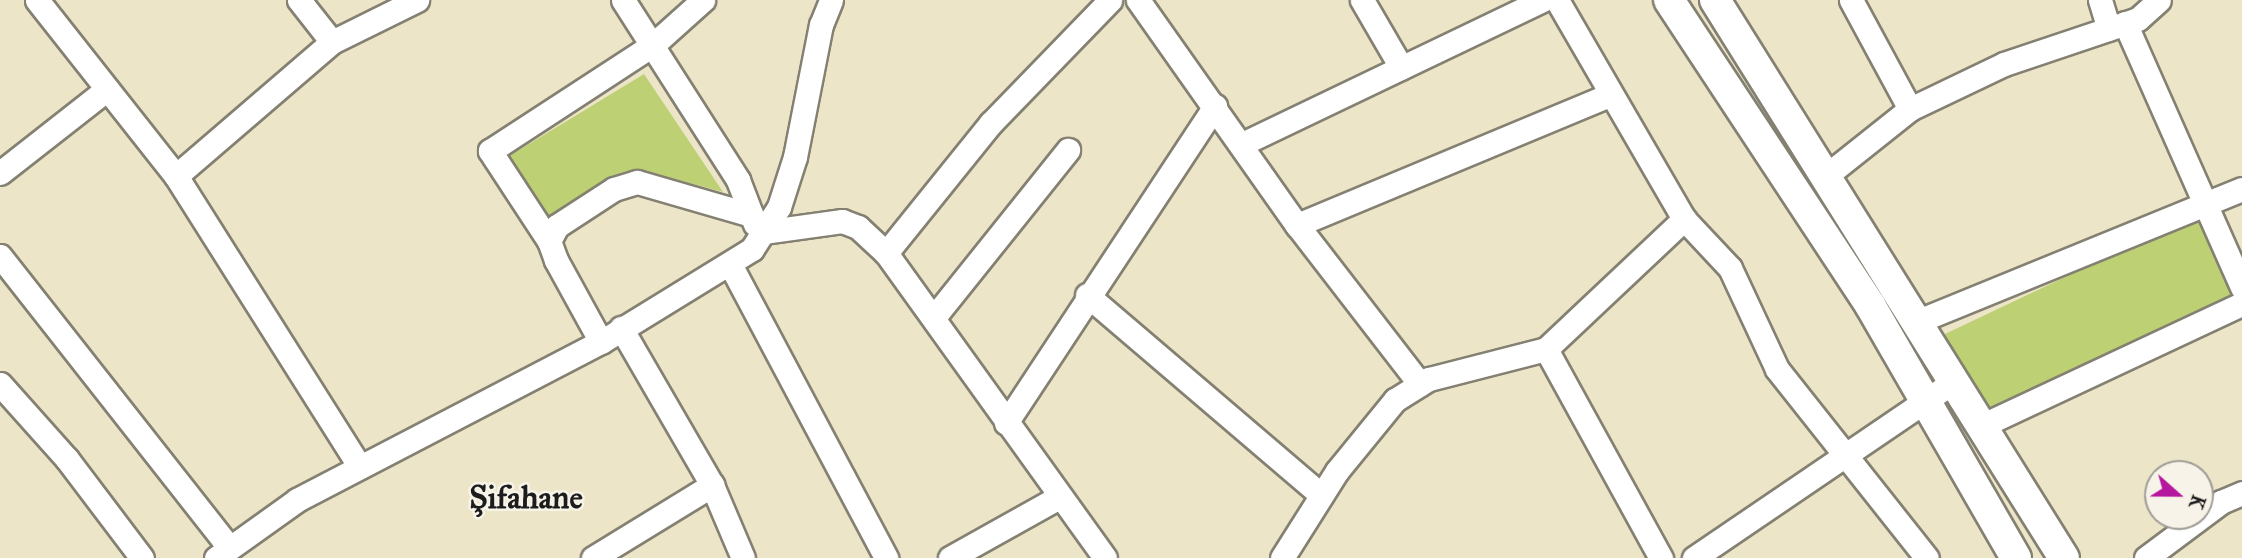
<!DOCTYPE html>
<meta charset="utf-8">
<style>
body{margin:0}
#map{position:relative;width:2242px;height:558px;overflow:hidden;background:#ede5c8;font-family:"IM FELL Great Primer",serif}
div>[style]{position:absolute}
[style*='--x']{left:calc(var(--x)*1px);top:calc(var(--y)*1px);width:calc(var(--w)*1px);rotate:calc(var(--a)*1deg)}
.green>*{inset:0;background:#bdd174}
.roads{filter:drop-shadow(2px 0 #848072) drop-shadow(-2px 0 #848072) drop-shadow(0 2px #848072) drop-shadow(0 -2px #848072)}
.minor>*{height:23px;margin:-11.5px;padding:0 11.5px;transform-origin:11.5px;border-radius:11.5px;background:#fff}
.major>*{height:30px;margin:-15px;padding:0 15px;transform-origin:15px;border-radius:15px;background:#fff}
span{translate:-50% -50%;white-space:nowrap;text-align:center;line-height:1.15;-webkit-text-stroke:5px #f7f3e8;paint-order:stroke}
.district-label{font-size:32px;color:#1c1c1c;font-weight:700}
.north{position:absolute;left:2144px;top:460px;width:70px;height:70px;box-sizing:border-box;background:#f7f3e8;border:2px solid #9f9d96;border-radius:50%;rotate:111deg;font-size:19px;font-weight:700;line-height:28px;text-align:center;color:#1c1c1c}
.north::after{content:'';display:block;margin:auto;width:24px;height:32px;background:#b5179e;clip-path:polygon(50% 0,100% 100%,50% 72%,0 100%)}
</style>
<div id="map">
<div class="green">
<i style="clip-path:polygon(644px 74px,723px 192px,648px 172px,632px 172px,547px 218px,506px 158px)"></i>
<i style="clip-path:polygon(2196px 215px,2235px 297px,1984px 417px,1945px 334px)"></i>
</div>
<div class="roads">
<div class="minor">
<i style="--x:37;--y:0;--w:224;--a:51.7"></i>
<i style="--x:176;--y:176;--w:344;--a:57.7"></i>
<i style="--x:299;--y:0;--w:53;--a:51.8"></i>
<i style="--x:623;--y:0;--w:214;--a:57.4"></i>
<i style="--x:738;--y:180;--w:47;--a:68.9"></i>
<i style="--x:1138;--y:0;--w:276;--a:54.8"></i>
<i style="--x:1297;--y:225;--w:201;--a:52.3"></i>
<i style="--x:1362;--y:0;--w:78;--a:59.8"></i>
<i style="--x:1557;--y:0;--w:253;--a:59.9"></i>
<i style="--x:1684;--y:219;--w:67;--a:46.8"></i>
<i style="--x:1730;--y:268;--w:111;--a:65"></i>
<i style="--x:1777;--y:369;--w:241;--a:51.6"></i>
<i style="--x:1851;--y:0;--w:124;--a:61.6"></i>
<i style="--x:2100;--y:0;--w:30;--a:73"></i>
<i style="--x:2125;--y:23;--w:289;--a:66.1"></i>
<i style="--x:1242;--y:144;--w:333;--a:-25.6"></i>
<i style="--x:0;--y:173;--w:136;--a:-38.1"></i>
<i style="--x:1827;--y:175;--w:106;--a:-38.5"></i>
<i style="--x:1910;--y:109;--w:104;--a:-25.6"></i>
<i style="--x:2004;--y:64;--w:141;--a:-18.6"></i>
<i style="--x:2138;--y:19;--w:28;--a:-42"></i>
<i style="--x:176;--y:176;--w:206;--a:-40.7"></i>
<i style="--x:332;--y:42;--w:95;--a:-26.3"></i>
<i style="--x:1297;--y:225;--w:338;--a:-22.6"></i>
<i style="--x:763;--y:232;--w:80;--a:-7.9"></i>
<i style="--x:842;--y:221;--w:17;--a:21"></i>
<i style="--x:858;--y:227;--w:38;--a:43"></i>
<i style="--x:886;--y:253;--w:375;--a:54.3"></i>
<i style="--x:549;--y:241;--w:108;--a:-123.2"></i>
<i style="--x:490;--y:151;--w:196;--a:-33.1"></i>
<i style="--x:654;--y:44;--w:66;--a:-41.9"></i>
<i style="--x:886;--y:253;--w:167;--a:-51.1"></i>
<i style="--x:991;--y:123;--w:171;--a:-45.9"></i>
<i style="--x:0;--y:256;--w:370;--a:51.8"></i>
<i style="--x:731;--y:266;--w:331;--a:62"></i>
<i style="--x:1087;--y:295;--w:308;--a:40.5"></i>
<i style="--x:935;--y:316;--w:213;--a:-51.3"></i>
<i style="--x:1916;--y:322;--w:352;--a:-22.2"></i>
<i style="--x:621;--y:328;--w:181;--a:59.9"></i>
<i style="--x:712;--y:485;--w:79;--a:67"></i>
<i style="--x:601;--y:342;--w:94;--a:-118.8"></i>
<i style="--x:556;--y:260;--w:20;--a:-110"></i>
<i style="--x:549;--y:241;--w:17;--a:-62"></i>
<i style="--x:557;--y:226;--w:68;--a:-33"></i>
<i style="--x:614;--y:189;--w:24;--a:-17"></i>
<i style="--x:637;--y:182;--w:119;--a:16.1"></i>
<i style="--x:1546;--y:349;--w:239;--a:61.2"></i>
<i style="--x:0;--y:384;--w:101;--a:48.2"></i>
<i style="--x:67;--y:459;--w:124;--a:52.9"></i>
<i style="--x:1006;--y:423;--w:380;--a:-56.6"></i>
<i style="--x:1981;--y:426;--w:288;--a:-25.1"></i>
<i style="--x:216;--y:558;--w:100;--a:-35.6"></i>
<i style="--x:297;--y:500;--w:343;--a:-27.5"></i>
<i style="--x:601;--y:342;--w:177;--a:-31.6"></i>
<i style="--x:752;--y:249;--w:50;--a:-57.3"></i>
<i style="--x:779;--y:207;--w:52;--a:-72.3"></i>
<i style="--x:795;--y:157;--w:135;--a:-78.9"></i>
<i style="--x:821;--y:25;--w:27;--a:-68"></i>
<i style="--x:593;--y:558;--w:140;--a:-31.5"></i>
<i style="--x:950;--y:558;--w:125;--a:-29.2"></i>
<i style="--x:1282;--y:558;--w:103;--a:-57.7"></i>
<i style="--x:1337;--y:471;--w:92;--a:-50.8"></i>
<i style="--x:1395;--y:400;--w:40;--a:-32"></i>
<i style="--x:1429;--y:379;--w:121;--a:-14.4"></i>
<i style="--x:1546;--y:349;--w:190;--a:-43.3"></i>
<i style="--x:1694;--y:558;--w:315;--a:-34.2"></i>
<i style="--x:2146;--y:558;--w:94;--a:-36.7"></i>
<i style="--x:2221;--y:502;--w:23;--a:-23"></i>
</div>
<div class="major">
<i style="--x:1669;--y:0;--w:365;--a:56.6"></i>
<i style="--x:1870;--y:305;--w:292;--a:60"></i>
<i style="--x:1715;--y:0;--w:658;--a:57.98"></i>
</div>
</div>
<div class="district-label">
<span style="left:526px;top:498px">Şifahane</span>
</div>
<div class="north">K</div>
</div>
